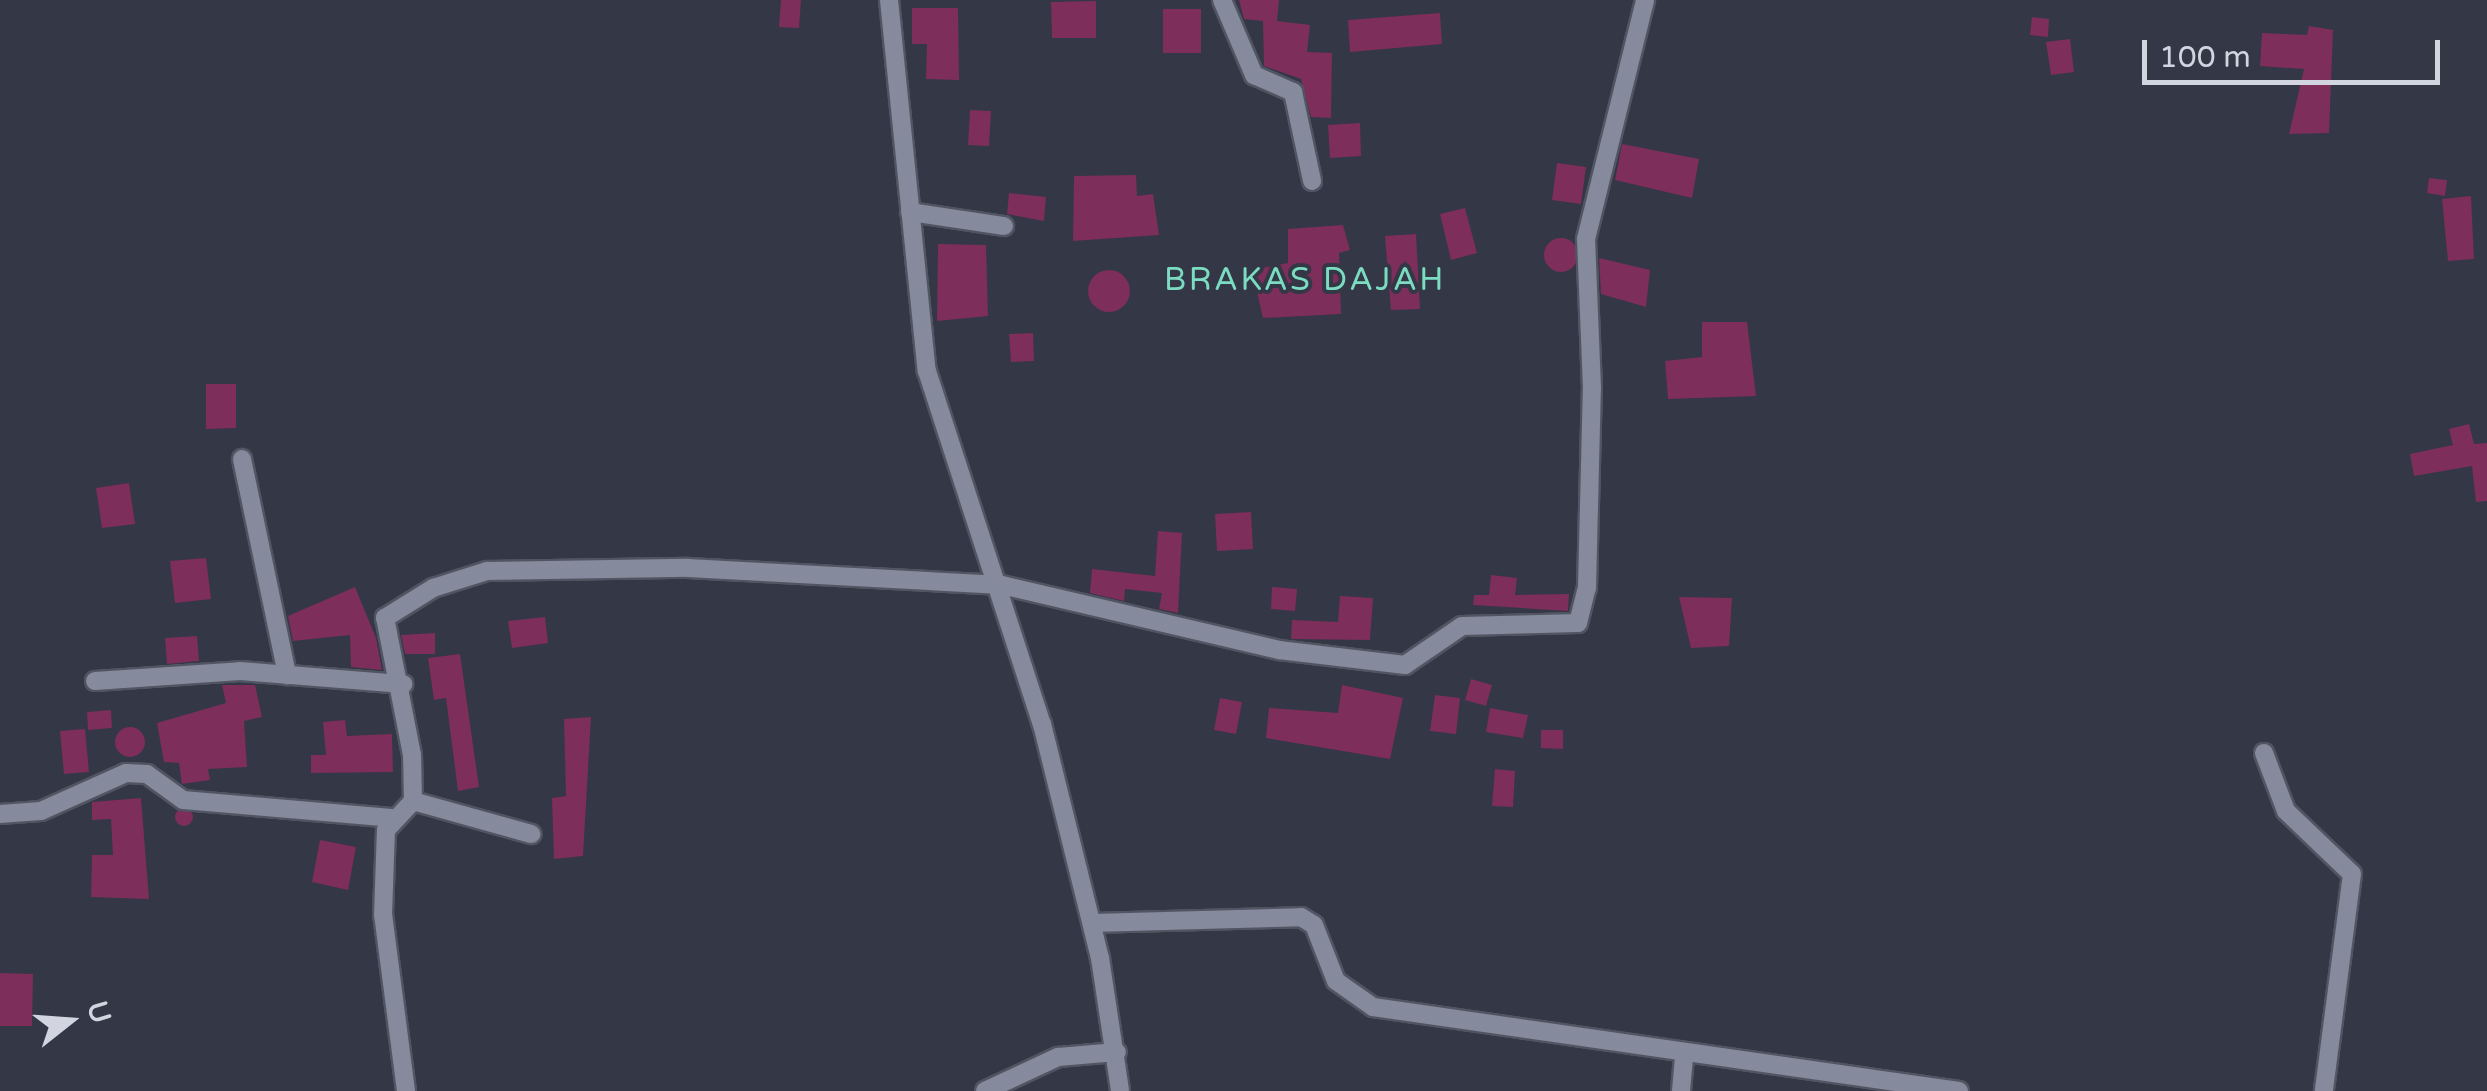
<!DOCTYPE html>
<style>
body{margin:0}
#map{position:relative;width:2487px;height:1091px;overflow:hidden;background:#333746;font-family:"Varela Round",sans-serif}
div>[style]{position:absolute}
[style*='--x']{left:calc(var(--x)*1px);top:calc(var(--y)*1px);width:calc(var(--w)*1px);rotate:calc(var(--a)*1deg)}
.building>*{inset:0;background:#7d2e5a}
.round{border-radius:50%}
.roads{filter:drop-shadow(2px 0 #515562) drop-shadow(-2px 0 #515562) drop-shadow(0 2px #515562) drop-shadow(0 -2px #515562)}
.minor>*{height:18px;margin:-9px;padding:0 9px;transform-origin:9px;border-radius:9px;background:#858a9c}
span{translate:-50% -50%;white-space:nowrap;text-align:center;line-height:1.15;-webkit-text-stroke:8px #333746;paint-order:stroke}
.quarter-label{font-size:32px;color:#7bdcc2;letter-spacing:2.5px}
.north{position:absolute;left:20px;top:971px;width:100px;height:100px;-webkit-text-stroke:8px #333746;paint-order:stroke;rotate:73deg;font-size:28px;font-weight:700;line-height:40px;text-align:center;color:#d2d5df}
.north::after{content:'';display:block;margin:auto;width:35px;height:45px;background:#d2d5df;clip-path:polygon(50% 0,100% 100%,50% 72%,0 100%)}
.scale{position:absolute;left:2142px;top:40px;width:298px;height:45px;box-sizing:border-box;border:5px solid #d2d5df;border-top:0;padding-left:12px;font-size:30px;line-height:35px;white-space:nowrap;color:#d2d5df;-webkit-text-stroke:8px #333746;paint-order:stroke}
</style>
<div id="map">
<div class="building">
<i style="clip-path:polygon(781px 0,801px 0,799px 28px,779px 27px)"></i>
<i style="clip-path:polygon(1239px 0,1279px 0,1277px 21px,1310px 25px,1307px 52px,1332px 53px,1331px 118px,1311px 117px,1301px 79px,1264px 66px,1263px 21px,1244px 19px)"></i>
<i style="clip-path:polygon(1096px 1px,1096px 38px,1052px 38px,1051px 2px)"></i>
<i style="clip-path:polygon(912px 8px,958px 8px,959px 80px,926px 79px,927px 44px,912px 44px)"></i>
<i style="clip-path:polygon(1163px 9px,1201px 9px,1201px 53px,1163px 53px)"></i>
<i style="clip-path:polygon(1440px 13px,1442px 44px,1350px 52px,1348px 20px)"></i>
<i style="clip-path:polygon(2032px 17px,2049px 19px,2048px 37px,2030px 35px)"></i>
<i style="clip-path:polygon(2309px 26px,2333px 30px,2329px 133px,2289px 134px,2304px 69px,2260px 66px,2262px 33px,2307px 35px)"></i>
<i style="clip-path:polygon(2070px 39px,2074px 72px,2051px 75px,2046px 42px)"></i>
<i style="clip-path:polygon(970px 110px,991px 111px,989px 146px,968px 145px)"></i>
<i style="clip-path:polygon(1360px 123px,1361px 156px,1330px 158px,1328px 125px)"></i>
<i style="clip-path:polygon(1622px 144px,1699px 159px,1692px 198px,1615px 180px)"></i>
<i style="clip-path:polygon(1557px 163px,1586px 167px,1581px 204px,1552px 200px)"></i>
<i style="clip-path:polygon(1136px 175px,1137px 196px,1153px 194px,1159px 235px,1073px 241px,1074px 176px)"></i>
<i style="clip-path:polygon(2429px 178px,2447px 180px,2445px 196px,2427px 193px)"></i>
<i style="clip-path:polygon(1009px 193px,1046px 197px,1044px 221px,1007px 214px)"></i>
<i style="clip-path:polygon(2471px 196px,2474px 259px,2448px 261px,2442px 199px)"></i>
<i style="clip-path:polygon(1465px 208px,1477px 253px,1451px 260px,1440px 214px)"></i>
<i style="clip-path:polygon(1343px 225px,1350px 250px,1339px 253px,1341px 314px,1263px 318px,1252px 270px,1288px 263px,1288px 229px)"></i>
<i style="clip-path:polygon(1416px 234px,1420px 309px,1391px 310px,1385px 236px)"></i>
<i class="round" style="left:1544px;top:238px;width:34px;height:34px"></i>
<i style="clip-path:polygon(938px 244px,986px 245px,988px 316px,937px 321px)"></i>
<i style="clip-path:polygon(1599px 258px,1650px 270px,1646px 307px,1601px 294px)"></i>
<i class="round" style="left:1088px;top:270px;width:42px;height:42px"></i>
<i style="clip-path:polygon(1702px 322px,1747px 322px,1756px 396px,1668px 399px,1665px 361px,1702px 357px)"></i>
<i style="clip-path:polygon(1033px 333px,1034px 361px,1011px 362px,1009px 334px)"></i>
<i style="clip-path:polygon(206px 384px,236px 384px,236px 428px,206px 429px)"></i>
<i style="clip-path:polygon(2469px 424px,2474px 444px,2487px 443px,2487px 501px,2476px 502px,2472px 466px,2414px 476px,2410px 454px,2453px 445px,2449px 429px)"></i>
<i style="clip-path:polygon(129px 483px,135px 524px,102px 528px,96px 488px)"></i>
<i style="clip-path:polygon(1251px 512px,1253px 549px,1217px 551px,1215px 514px)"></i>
<i style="clip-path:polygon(1158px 531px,1182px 533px,1178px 613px,1159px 609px,1162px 593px,1125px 589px,1124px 601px,1090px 593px,1092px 569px,1155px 576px)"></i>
<i style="clip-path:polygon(206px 558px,211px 599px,175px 603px,170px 561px)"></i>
<i style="clip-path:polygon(1491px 575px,1517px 578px,1515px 595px,1569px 594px,1568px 611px,1473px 605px,1474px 595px,1489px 595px)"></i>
<i style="clip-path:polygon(355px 587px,376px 638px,382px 670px,351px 667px,350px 635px,293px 641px,288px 616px)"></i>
<i style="clip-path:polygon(1272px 587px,1297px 589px,1295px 611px,1271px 609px)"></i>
<i style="clip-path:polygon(1340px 596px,1373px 598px,1370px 640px,1291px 639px,1292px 620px,1338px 622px)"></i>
<i style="clip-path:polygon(1679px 597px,1732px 598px,1729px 646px,1691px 648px)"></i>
<i style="clip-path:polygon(545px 617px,548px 643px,512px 648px,508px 621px)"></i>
<i style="clip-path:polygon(435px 633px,435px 654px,405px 654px,401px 635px)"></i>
<i style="clip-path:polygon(197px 636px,199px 661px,167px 664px,165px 638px)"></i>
<i style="clip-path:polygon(460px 654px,479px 787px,458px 791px,446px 698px,434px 700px,428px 658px)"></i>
<i style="clip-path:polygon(1471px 679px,1492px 685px,1486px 706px,1465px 700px)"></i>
<i style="clip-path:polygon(222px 685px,255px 685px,262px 717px,244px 721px,247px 767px,208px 769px,210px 780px,182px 784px,179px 763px,164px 762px,157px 723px,226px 703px)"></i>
<i style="clip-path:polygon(1342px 685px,1403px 698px,1390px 759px,1266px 738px,1269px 708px,1338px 713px)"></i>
<i style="clip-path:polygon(1435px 695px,1460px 698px,1456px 734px,1430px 731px)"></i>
<i style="clip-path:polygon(1220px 698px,1242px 702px,1236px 734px,1214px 730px)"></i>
<i style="clip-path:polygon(1490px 708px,1528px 715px,1523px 738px,1486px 732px)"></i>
<i style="clip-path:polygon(111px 710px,112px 728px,88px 730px,87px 712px)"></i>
<i style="clip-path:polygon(591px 717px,583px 856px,554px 859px,552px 798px,566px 796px,564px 719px)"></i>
<i style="clip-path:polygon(345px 720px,347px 736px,392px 734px,393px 772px,311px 773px,311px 755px,326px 755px,323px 722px)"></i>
<i class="round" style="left:115px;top:727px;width:30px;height:30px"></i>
<i style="clip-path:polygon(85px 729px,89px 772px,64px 774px,60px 731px)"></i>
<i style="clip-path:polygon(1541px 730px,1563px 730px,1563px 749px,1541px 748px)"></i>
<i style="clip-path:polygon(1495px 769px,1515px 771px,1513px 807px,1492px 806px)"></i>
<i style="clip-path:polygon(141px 798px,149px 899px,91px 897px,92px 855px,113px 855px,111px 819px,92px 820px,92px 802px)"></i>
<i class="round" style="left:175px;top:808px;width:18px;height:18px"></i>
<i style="clip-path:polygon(320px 840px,356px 847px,348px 890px,312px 882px)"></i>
<i style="clip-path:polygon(0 973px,33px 974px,32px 1026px,0 1026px)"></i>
</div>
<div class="roads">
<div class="minor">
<i style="--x:889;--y:0;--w:373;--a:84.2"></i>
<i style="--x:927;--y:371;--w:371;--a:72"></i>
<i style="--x:1042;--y:724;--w:241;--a:76.1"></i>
<i style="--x:1100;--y:958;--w:134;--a:81.4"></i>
<i style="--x:1222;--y:0;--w:82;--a:66.9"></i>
<i style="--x:1254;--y:75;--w:43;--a:23.6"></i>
<i style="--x:1293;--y:92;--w:91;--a:77.9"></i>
<i style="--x:910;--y:212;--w:95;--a:8.5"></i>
<i style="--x:242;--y:459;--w:221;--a:78.2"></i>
<i style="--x:95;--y:681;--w:145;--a:-3.9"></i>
<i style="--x:240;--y:671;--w:164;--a:4.6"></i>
<i style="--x:2264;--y:753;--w:62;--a:69.2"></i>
<i style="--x:2286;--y:811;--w:91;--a:43.7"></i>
<i style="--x:2352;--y:874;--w:219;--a:97.4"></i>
<i style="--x:413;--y:801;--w:123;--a:15.6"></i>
<i style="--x:0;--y:814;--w:41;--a:-4.2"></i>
<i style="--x:41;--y:811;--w:93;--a:-24.1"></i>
<i style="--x:126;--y:773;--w:21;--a:3"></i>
<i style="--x:147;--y:774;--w:44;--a:35.8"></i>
<i style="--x:183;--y:800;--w:209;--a:4.9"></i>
<i style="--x:1092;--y:923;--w:209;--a:-1.6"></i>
<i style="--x:1301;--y:917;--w:15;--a:32"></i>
<i style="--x:1314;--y:925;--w:60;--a:68.6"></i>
<i style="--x:1336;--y:981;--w:45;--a:35.1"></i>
<i style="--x:1373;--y:1007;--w:592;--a:8.16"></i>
<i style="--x:406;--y:1091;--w:177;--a:-97.4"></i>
<i style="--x:383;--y:915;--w:85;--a:-88"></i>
<i style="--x:386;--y:830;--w:40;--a:-47"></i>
<i style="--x:413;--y:801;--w:46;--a:-91.2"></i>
<i style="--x:412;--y:755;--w:140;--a:-101.1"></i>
<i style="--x:385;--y:618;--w:57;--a:-32"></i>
<i style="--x:433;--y:588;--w:57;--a:-17.5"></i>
<i style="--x:487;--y:571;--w:201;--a:-0.9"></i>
<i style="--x:688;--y:568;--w:314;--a:3.1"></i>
<i style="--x:1002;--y:585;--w:285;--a:13.2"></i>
<i style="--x:1279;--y:650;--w:127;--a:6.8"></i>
<i style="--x:1405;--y:665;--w:69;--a:-34.4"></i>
<i style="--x:1462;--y:626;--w:116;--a:-1.5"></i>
<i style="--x:1578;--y:623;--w:36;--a:-76"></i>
<i style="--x:1587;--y:588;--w:200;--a:-88.6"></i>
<i style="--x:1592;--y:388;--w:149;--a:-92.3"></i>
<i style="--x:1586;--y:239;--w:246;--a:-76.1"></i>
<i style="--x:985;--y:1091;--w:81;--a:-25"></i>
<i style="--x:1058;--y:1057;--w:59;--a:-4.8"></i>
<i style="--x:1681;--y:1091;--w:34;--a:-85"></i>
</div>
</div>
<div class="quarter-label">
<span style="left:1305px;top:280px">BRAKAS DAJAH</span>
</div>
<div class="north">U</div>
<div class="scale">100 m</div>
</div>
